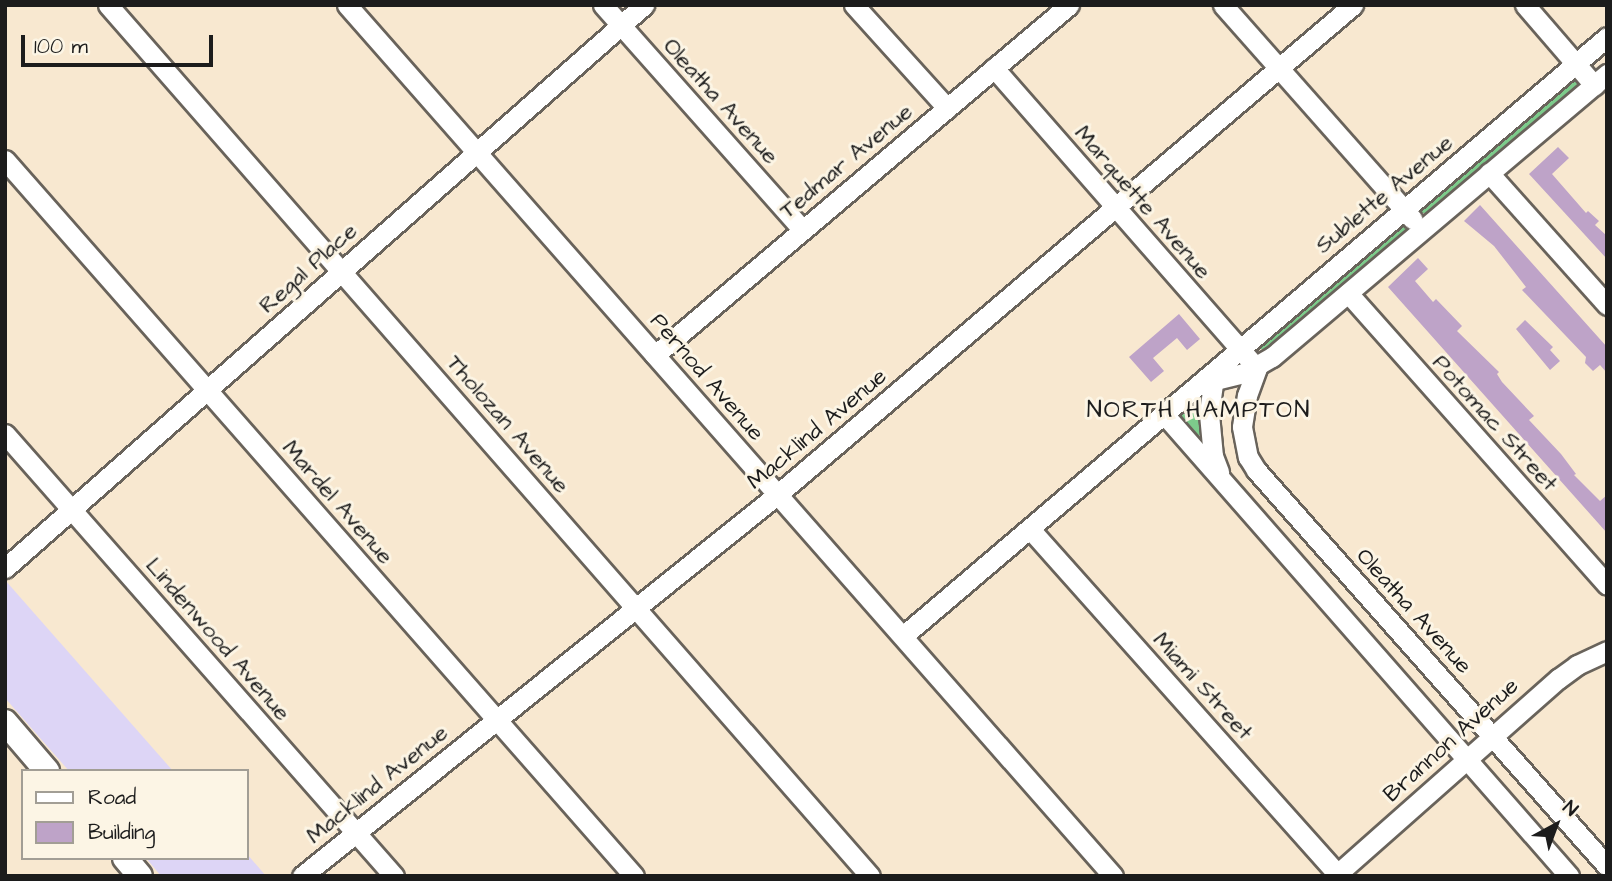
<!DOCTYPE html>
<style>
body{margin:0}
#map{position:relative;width:1612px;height:881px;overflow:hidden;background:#f8e8d0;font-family:"Architects Daughter",sans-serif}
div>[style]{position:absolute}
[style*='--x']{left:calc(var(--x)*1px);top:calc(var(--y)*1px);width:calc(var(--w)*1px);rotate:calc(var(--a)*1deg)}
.built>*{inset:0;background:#ddd5f6}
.green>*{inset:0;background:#7dcb8b}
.building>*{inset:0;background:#bea3c8}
.roads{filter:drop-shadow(2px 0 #69635b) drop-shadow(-2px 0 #69635b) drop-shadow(0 2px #69635b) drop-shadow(0 -2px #69635b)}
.minor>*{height:19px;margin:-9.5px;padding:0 9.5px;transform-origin:9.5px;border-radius:9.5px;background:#fff}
.major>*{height:24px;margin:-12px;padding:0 12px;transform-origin:12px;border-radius:12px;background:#fff}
span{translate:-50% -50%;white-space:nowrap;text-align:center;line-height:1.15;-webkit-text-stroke:6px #fcf5e5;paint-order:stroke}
.street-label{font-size:23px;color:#1c1c1c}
.neighbourhood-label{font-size:24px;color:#1c1c1c;letter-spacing:2px}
.frame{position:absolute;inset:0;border:7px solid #1c1c1c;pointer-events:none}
.legend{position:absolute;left:21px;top:769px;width:228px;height:91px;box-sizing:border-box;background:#fcf5e5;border:2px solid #a29e95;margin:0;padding:9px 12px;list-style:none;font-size:21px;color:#1c1c1c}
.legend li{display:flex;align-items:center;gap:14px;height:35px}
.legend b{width:35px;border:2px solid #a29e95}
.north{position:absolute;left:1521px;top:790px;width:70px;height:70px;-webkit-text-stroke:5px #fcf5e5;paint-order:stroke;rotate:41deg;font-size:19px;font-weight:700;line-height:28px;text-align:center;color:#1c1c1c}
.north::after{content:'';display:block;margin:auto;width:24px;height:32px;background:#1c1c1c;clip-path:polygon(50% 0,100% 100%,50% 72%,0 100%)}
.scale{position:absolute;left:21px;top:35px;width:192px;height:32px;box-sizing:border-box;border:4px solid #1c1c1c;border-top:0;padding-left:9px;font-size:21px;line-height:24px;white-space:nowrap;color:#1c1c1c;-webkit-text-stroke:5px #fcf5e5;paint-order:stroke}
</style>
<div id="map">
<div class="built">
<i style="clip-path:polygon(5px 580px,173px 771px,69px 771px,5px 698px)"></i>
<i style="clip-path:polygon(247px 854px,266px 876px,161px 876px,146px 858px,247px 858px)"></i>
</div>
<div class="green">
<i style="clip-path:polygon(1573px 77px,1580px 80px,1576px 87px,1428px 213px,1420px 213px,1419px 210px)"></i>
<i style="clip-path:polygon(1400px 224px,1407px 228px,1403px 235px,1268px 350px,1260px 349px,1259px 346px)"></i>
<i style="clip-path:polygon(1198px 398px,1201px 401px,1201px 434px,1198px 437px,1178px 415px)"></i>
</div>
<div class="building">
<i style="clip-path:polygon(1558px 147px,1569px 158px,1552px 174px,1586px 213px,1588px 211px,1599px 221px,1595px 225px,1607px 236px,1607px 259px,1529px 174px)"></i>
<i style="clip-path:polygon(1480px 205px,1607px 347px,1607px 373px,1600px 365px,1593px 371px,1585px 363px,1586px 357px,1522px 290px,1526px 287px,1494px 246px,1464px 221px)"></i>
<i style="clip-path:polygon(1418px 258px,1428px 269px,1415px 281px,1433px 302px,1436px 299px,1462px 326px,1457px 331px,1499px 372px,1497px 374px,1502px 382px,1534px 416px,1529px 420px,1561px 454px,1576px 474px,1574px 475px,1600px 501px,1607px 495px,1607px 533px,1388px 287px)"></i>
<i style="clip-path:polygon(1179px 314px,1200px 339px,1187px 350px,1177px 338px,1153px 358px,1164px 371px,1151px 382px,1129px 357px)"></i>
<i style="clip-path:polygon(1525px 320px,1553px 347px,1550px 350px,1560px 361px,1550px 370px,1516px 329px)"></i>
</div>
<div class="roads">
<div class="minor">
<i style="--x:108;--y:5;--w:1157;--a:48.82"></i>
<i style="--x:347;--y:5;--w:1160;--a:48.67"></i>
<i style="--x:603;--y:5;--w:301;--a:48.4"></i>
<i style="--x:854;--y:5;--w:139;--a:47.9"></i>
<i style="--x:1223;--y:5;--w:286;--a:48.5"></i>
<i style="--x:1525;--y:5;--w:106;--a:49.2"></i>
<i style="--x:994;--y:68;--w:399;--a:48.8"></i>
<i style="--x:1257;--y:368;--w:29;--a:110"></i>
<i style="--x:1247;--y:395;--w:32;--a:99"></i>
<i style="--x:1242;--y:427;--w:31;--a:79"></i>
<i style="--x:1248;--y:457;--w:15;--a:58"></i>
<i style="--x:1256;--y:470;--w:529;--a:48.45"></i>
<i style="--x:5;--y:160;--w:953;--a:48.7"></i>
<i style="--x:1489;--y:173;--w:177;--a:48.2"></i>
<i style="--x:1348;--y:293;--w:390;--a:48.4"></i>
<i style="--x:655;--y:355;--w:542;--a:-40.21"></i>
<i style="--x:1219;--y:372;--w:13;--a:117"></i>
<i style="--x:1213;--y:384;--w:30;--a:98"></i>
<i style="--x:1209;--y:414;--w:42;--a:84.6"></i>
<i style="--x:1213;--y:456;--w:17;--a:69"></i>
<i style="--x:1203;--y:383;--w:42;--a:-13.7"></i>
<i style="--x:1244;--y:373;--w:32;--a:-30"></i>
<i style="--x:1272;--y:357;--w:439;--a:-40.2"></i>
<i style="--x:1163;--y:413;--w:616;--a:48.75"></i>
<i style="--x:5;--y:434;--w:589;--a:48.65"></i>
<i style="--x:1030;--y:529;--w:465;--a:48.3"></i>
<i style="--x:5;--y:568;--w:852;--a:-41.38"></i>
<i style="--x:903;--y:636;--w:924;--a:-40.39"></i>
<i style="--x:302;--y:876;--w:610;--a:-38.75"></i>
<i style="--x:778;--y:494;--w:755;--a:-40.38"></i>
<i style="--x:1335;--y:876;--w:298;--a:-41.5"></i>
<i style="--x:1558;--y:679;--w:24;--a:-36"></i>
<i style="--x:1577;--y:665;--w:33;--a:-25"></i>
</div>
<div class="major">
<i style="--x:5;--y:722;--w:65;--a:49.4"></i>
<i style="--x:125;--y:858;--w:23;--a:50"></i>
</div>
</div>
<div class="street-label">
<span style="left:721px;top:101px;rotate:48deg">Oleatha Avenue</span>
<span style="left:846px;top:161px;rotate:-40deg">Tedmar Avenue</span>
<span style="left:1384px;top:194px;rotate:-40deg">Sublette Avenue</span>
<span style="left:1143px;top:202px;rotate:49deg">Marquette Avenue</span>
<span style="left:308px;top:268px;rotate:-42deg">Regal Place</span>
<span style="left:707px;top:377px;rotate:49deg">Pernod Avenue</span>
<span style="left:1495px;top:423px;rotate:48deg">Potomac Street</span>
<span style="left:508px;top:424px;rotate:49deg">Tholozan Avenue</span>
<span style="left:817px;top:429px;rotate:-40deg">Macklind Avenue</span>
<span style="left:338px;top:502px;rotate:49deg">Mardel Avenue</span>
<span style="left:1414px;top:611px;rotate:48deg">Oleatha Avenue</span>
<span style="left:218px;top:639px;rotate:49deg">Lindenwood Avenue</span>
<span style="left:1203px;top:686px;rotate:48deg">Miami Street</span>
<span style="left:1451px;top:740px;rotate:-42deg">Brannon Avenue</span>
<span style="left:377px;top:784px;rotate:-39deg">Macklind Avenue</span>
</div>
<div class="neighbourhood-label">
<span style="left:1199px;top:411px">NORTH HAMPTON</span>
</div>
<div class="frame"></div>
<ul class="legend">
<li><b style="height:9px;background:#fff"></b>Road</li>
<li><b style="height:19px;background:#bea3c8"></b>Building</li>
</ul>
<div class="north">N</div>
<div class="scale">100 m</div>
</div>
